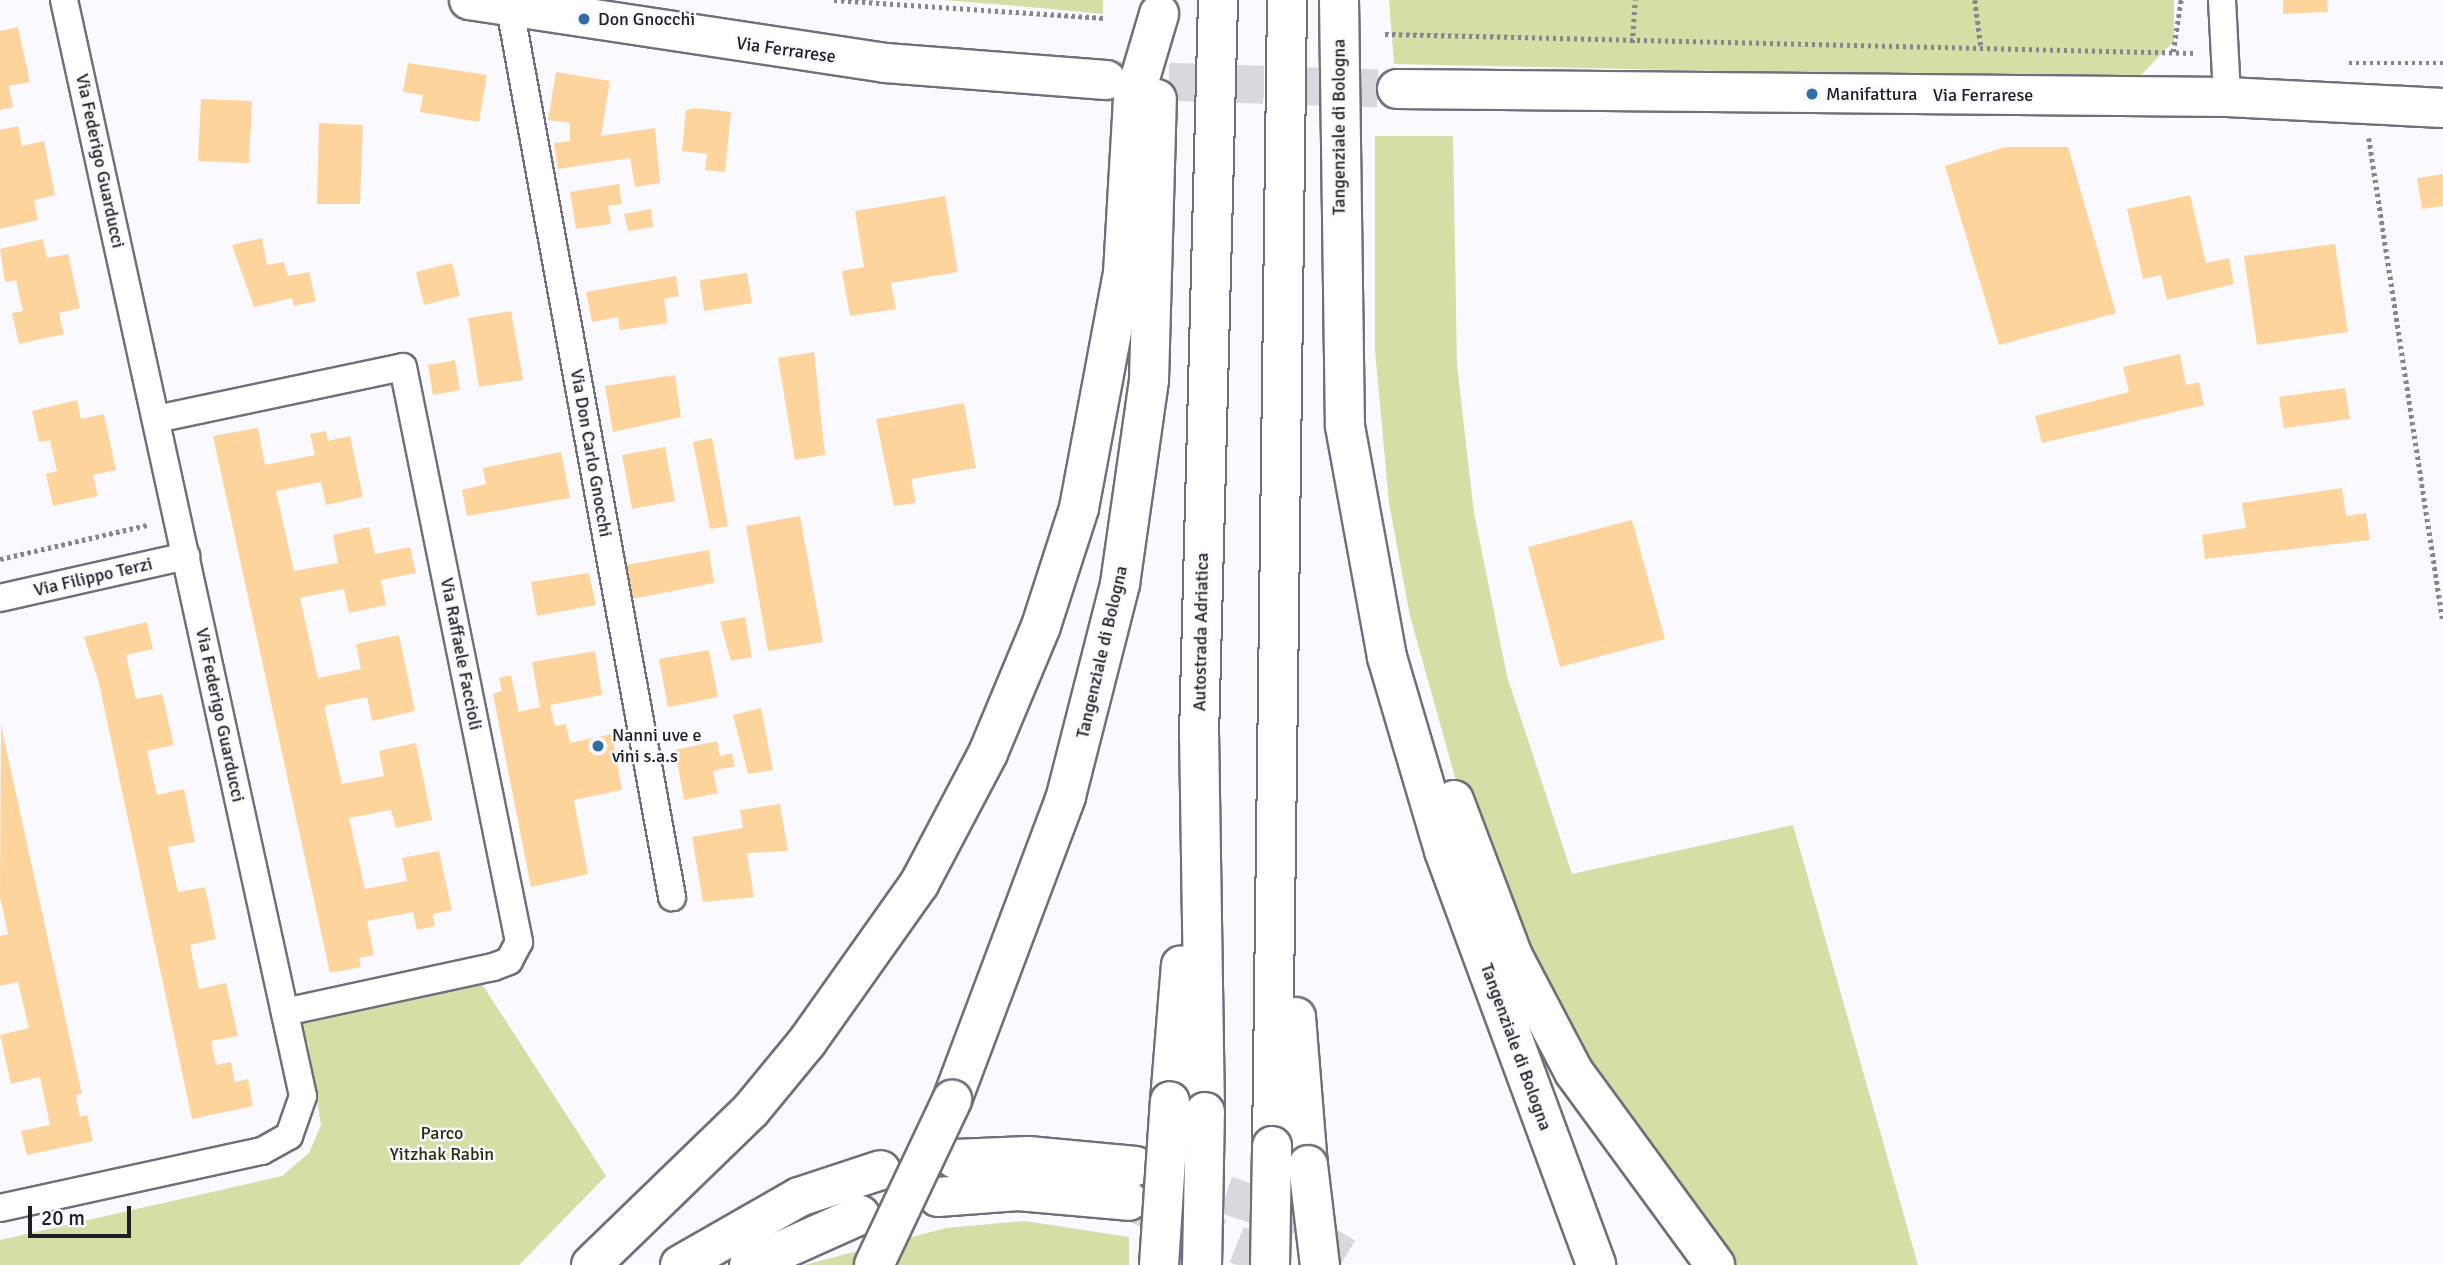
<!DOCTYPE html>
<style>
body{margin:0}
#map{position:relative;width:2443px;height:1265px;overflow:hidden;background:#f9f9ff;font-family:Signika,sans-serif}
div>[style]{position:absolute}
[style*='--x']{left:calc(var(--x)*1px);top:calc(var(--y)*1px);width:calc(var(--w)*1px);rotate:calc(var(--a)*1deg)}
.green>*{inset:0;background:#d3dfa4}
.building>*{inset:0;background:#fdd49c}
.secondary-tunnel>*{height:38px;margin-top:-19px;transform-origin:0;background:repeating-linear-gradient(90deg,#d8d8de 0 38px,transparent 0 57px)}
.highway-tunnel>*{height:38px;margin-top:-19px;transform-origin:0;background:repeating-linear-gradient(90deg,#d8d8de 0 38px,transparent 0 57px)}
.path>*{height:4.5px;margin-top:-2.25px;transform-origin:0;background:repeating-linear-gradient(90deg,#87868c 0 3.5px,transparent 0 7px)}
.roads{filter:drop-shadow(2px 0 #706f7b) drop-shadow(-2px 0 #706f7b) drop-shadow(0 2px #706f7b) drop-shadow(0 -2px #706f7b)}
.street>*{height:26px;margin:-13px;padding:0 13px;transform-origin:13px;border-radius:13px;background:#fff}
.secondary>*{height:38px;margin:-19px;padding:0 19px;transform-origin:19px;border-radius:19px;background:#fff}
.highway>*{height:38px;margin:-19px;padding:0 19px;transform-origin:19px;border-radius:19px;background:#fff}
.bridges{filter:drop-shadow(2px 0 #706f7b) drop-shadow(-2px 0 #706f7b) drop-shadow(0 2px #706f7b) drop-shadow(0 -2px #706f7b)}
.highway-bridge>*{height:38px;margin:-19px;padding:0 19px;transform-origin:19px;border-radius:19px;background:#fff}
.dots>*{width:19px;height:19px;translate:-50% -50%;box-sizing:border-box;border:4px solid #f9f9ff;border-radius:50%}
span{translate:-50% -50%;white-space:nowrap;text-align:center;line-height:1.15;-webkit-text-stroke:5px #f9f9ff;paint-order:stroke}
.poi-label{font-size:18px;color:#1f1e23}
.left{translate:0 -50%;text-align:left}
.street-label{font-size:18px;color:#1f1e23}
.park-label{font-size:18px;color:#292e0b}
.scale{position:absolute;left:28px;top:1206px;width:103px;height:32px;box-sizing:border-box;border:4px solid #1f1e23;border-top:0;padding-left:9px;font-size:21px;line-height:24px;white-space:nowrap;color:#1f1e23;-webkit-text-stroke:5px #f9f9ff;paint-order:stroke}
</style>
<div id="map">
<div class="green">
<i style="clip-path:polygon(943px 0,1103px 0,1103px 14px,1041px 8px)"></i>
<i style="clip-path:polygon(1389px 0,2174px 0,2174px 41px,2138px 78px,2105px 79px,1394px 64px)"></i>
<i style="clip-path:polygon(1375px 136px,1453px 136px,1457px 365px,1474px 513px,1507px 676px,1572px 874px,1793px 825px,1918px 1265px,1730px 1265px,1575px 1049px,1460px 795px,1410px 616px,1389px 503px,1375px 350px)"></i>
<i style="clip-path:polygon(482px 984px,606px 1176px,519px 1265px,0 1265px,0 1240px,282px 1176px,309px 1153px,321px 1125px,308px 1043px,290px 1021px)"></i>
<i style="clip-path:polygon(1025px 1221px,1129px 1237px,1129px 1265px,804px 1265px,946px 1228px)"></i>
</div>
<div class="building">
<i style="clip-path:polygon(2283px 0,2327px 0,2328px 12px,2283px 14px)"></i>
<i style="clip-path:polygon(18px 27px,30px 82px,9px 86px,13px 107px,0 110px,0 31px)"></i>
<i style="clip-path:polygon(408px 63px,487px 75px,479px 122px,420px 112px,423px 95px,403px 92px)"></i>
<i style="clip-path:polygon(556px 72px,610px 81px,601px 136px,655px 128px,660px 183px,635px 187px,630px 158px,558px 169px,554px 143px,570px 141px,570px 123px,548px 120px)"></i>
<i style="clip-path:polygon(201px 99px,252px 101px,249px 163px,198px 161px)"></i>
<i style="clip-path:polygon(695px 108px,731px 112px,725px 172px,705px 170px,707px 154px,682px 151px,686px 110px)"></i>
<i style="clip-path:polygon(319px 123px,363px 125px,360px 204px,317px 204px)"></i>
<i style="clip-path:polygon(18px 126px,22px 146px,44px 141px,55px 195px,34px 200px,38px 220px,0 229px,0 130px)"></i>
<i style="clip-path:polygon(2005px 147px,2068px 147px,2116px 313px,1999px 345px,1945px 166px)"></i>
<i style="clip-path:polygon(2443px 174px,2443px 206px,2422px 209px,2417px 178px)"></i>
<i style="clip-path:polygon(619px 184px,622px 204px,608px 206px,611px 224px,576px 229px,570px 192px)"></i>
<i style="clip-path:polygon(2190px 195px,2206px 263px,2229px 258px,2234px 284px,2167px 300px,2161px 275px,2143px 279px,2127px 209px)"></i>
<i style="clip-path:polygon(945px 196px,958px 272px,891px 283px,896px 309px,850px 316px,842px 271px,864px 267px,855px 211px)"></i>
<i style="clip-path:polygon(651px 209px,653px 227px,628px 231px,624px 214px)"></i>
<i style="clip-path:polygon(262px 238px,267px 265px,284px 262px,288px 276px,309px 272px,316px 301px,294px 306px,292px 298px,254px 307px,232px 245px)"></i>
<i style="clip-path:polygon(43px 239px,47px 258px,68px 254px,80px 308px,59px 313px,64px 334px,19px 344px,12px 313px,23px 311px,16px 280px,5px 282px,0 249px)"></i>
<i style="clip-path:polygon(2335px 244px,2348px 332px,2257px 345px,2244px 256px)"></i>
<i style="clip-path:polygon(452px 263px,460px 296px,424px 305px,416px 272px)"></i>
<i style="clip-path:polygon(747px 273px,752px 303px,704px 311px,700px 280px)"></i>
<i style="clip-path:polygon(676px 276px,679px 296px,664px 299px,668px 323px,620px 330px,618px 317px,592px 322px,586px 292px)"></i>
<i style="clip-path:polygon(511px 311px,523px 380px,479px 387px,468px 318px)"></i>
<i style="clip-path:polygon(814px 352px,825px 455px,795px 460px,778px 358px)"></i>
<i style="clip-path:polygon(2180px 354px,2186px 385px,2199px 382px,2204px 405px,2042px 443px,2035px 416px,2129px 392px,2123px 367px)"></i>
<i style="clip-path:polygon(455px 360px,460px 390px,433px 395px,428px 365px)"></i>
<i style="clip-path:polygon(675px 375px,681px 417px,613px 432px,605px 386px)"></i>
<i style="clip-path:polygon(2345px 388px,2350px 419px,2284px 428px,2279px 397px)"></i>
<i style="clip-path:polygon(77px 400px,81px 419px,104px 414px,116px 470px,93px 475px,98px 496px,53px 506px,46px 474px,57px 471px,50px 440px,39px 442px,32px 411px)"></i>
<i style="clip-path:polygon(964px 403px,976px 468px,911px 479px,916px 503px,894px 506px,876px 419px)"></i>
<i style="clip-path:polygon(258px 428px,265px 465px,315px 455px,310px 434px,326px 431px,328px 441px,350px 436px,363px 497px,326px 505px,321px 482px,276px 491px,294px 571px,338px 563px,333px 535px,369px 527px,375px 554px,410px 547px,416px 573px,381px 580px,386px 605px,349px 613px,344px 589px,300px 598px,318px 678px,361px 669px,356px 644px,399px 635px,415px 711px,372px 721px,367px 697px,325px 706px,326px 715px,342px 784px,384px 776px,379px 751px,416px 743px,432px 820px,396px 828px,391px 810px,349px 818px,365px 889px,407px 881px,402px 858px,439px 851px,452px 910px,433px 914px,435px 926px,417px 930px,413px 912px,367px 921px,374px 955px,359px 958px,361px 967px,330px 973px,213px 436px)"></i>
<i style="clip-path:polygon(712px 438px,728px 526px,710px 529px,693px 442px)"></i>
<i style="clip-path:polygon(665px 447px,675px 501px,632px 509px,622px 455px)"></i>
<i style="clip-path:polygon(561px 452px,570px 498px,467px 516px,462px 490px,486px 484px,483px 468px)"></i>
<i style="clip-path:polygon(2342px 488px,2346px 516px,2366px 513px,2370px 540px,2205px 559px,2202px 535px,2246px 528px,2242px 503px)"></i>
<i style="clip-path:polygon(800px 516px,823px 642px,768px 651px,746px 526px)"></i>
<i style="clip-path:polygon(1632px 520px,1665px 639px,1560px 667px,1528px 547px)"></i>
<i style="clip-path:polygon(709px 550px,714px 583px,632px 599px,626px 565px)"></i>
<i style="clip-path:polygon(589px 573px,596px 605px,537px 616px,531px 582px)"></i>
<i style="clip-path:polygon(745px 617px,752px 657px,731px 661px,720px 622px)"></i>
<i style="clip-path:polygon(147px 622px,153px 649px,126px 655px,136px 699px,162px 694px,174px 745px,147px 751px,157px 795px,184px 789px,195px 842px,168px 847px,178px 892px,205px 887px,216px 939px,190px 945px,199px 989px,226px 983px,238px 1036px,211px 1041px,216px 1065px,231px 1062px,235px 1082px,248px 1079px,253px 1106px,192px 1119px,99px 683px,84px 637px)"></i>
<i style="clip-path:polygon(709px 650px,718px 697px,668px 707px,659px 659px)"></i>
<i style="clip-path:polygon(595px 651px,602px 695px,550px 705px,555px 726px,566px 724px,570px 743px,612px 734px,622px 790px,574px 800px,588px 874px,531px 887px,493px 694px,502px 691px,499px 678px,511px 675px,519px 712px,540px 707px,532px 662px)"></i>
<i style="clip-path:polygon(761px 708px,773px 770px,748px 774px,733px 715px)"></i>
<i style="clip-path:polygon(1px 725px,82px 1094px,76px 1095px,80px 1117px,87px 1115px,93px 1141px,27px 1155px,21px 1131px,50px 1125px,40px 1077px,11px 1084px,0 1035px,29px 1028px,18px 982px,0 986px,0 936px,8px 934px,0 897px)"></i>
<i style="clip-path:polygon(717px 741px,720px 756px,732px 753px,735px 766px,713px 771px,718px 793px,684px 800px,675px 750px)"></i>
<i style="clip-path:polygon(780px 804px,788px 851px,747px 853px,754px 897px,703px 902px,692px 837px,743px 828px,740px 810px)"></i>
</div>
<div class="secondary-tunnel">
<i style="--x:1112;--y:80;--w:285;--a:1.8"></i>
</div>
<div class="highway-tunnel">
<i style="--x:1172;--y:1176;--w:97;--a:19.2"></i>
<i style="--x:1264;--y:1208;--w:111;--a:31"></i>
<i style="--x:1131;--y:1202;--w:169;--a:21.9"></i>
</div>
<div class="path">
<i style="--x:834;--y:0;--w:271;--a:3.8"></i>
<i style="--x:1975;--y:0;--w:46;--a:82.6"></i>
<i style="--x:1385;--y:34;--w:809;--a:1.35"></i>
<i style="--x:1632;--y:43;--w:43;--a:-86"></i>
<i style="--x:2173;--y:52;--w:53;--a:-81.3"></i>
<i style="--x:2349;--y:63;--w:94;--a:0"></i>
<i style="--x:2369;--y:138;--w:489;--a:81.3"></i>
<i style="--x:0;--y:559;--w:151;--a:-13"></i>
</div>
<div class="roads">
<div class="street">
<i style="--x:2222;--y:0;--w:97;--a:87"></i>
<i style="--x:510;--y:8;--w:904;--a:79.67"></i>
<i style="--x:156;--y:419;--w:252;--a:-11.9"></i>
<i style="--x:403;--y:367;--w:587;--a:78.59"></i>
<i style="--x:519;--y:942;--w:21;--a:118"></i>
<i style="--x:509;--y:961;--w:17;--a:159"></i>
<i style="--x:493;--y:967;--w:213;--a:167.8"></i>
<i style="--x:0;--y:598;--w:191;--a:-12.7"></i>
<i style="--x:0;--y:1208;--w:268;--a:-12.3"></i>
<i style="--x:262;--y:1151;--w:31;--a:-29"></i>
<i style="--x:289;--y:1136;--w:42;--a:-70.7"></i>
<i style="--x:303;--y:1096;--w:1122;--a:-102.3"></i>
</div>
<div class="secondary">
<i style="--x:469;--y:0;--w:421;--a:8.6"></i>
<i style="--x:885;--y:63;--w:222;--a:4.4"></i>
<i style="--x:1397;--y:89;--w:830;--a:0.55"></i>
<i style="--x:2227;--y:97;--w:216;--a:2.9"></i>
</div>
<div class="highway">
<i style="--x:1339;--y:0;--w:426;--a:89.2"></i>
<i style="--x:1345;--y:426;--w:235;--a:79.7"></i>
<i style="--x:1387;--y:657;--w:202;--a:73.6"></i>
<i style="--x:1444;--y:851;--w:441;--a:69.8"></i>
<i style="--x:1454;--y:800;--w:167;--a:69.3"></i>
<i style="--x:1513;--y:956;--w:131;--a:62.3"></i>
<i style="--x:1574;--y:1072;--w:239;--a:53.8"></i>
<i style="--x:1296;--y:1017;--w:148;--a:85.4"></i>
<i style="--x:952;--y:1100;--w:325;--a:-69.4"></i>
<i style="--x:1066;--y:796;--w:219;--a:-75.7"></i>
<i style="--x:1120;--y:584;--w:206;--a:-81.9"></i>
<i style="--x:1149;--y:380;--w:281;--a:-88.4"></i>
<i style="--x:1170;--y:1101;--w:136;--a:-85.4"></i>
<i style="--x:1205;--y:1112;--w:376;--a:-90.9"></i>
<i style="--x:1199;--y:736;--w:736;--a:-88.52"></i>
<i style="--x:1272;--y:1146;--w:1146;--a:-89.25"></i>
<i style="--x:955;--y:1159;--w:73;--a:-2.4"></i>
<i style="--x:1028;--y:1156;--w:108;--a:5.3"></i>
<i style="--x:938;--y:1197;--w:80;--a:-4.3"></i>
<i style="--x:1018;--y:1191;--w:111;--a:5.1"></i>
<i style="--x:591;--y:1265;--w:223;--a:-44.1"></i>
<i style="--x:751;--y:1110;--w:88;--a:-50.5"></i>
<i style="--x:807;--y:1042;--w:194;--a:-54.7"></i>
<i style="--x:919;--y:884;--w:148;--a:-62.2"></i>
<i style="--x:988;--y:753;--w:138;--a:-67.3"></i>
<i style="--x:1041;--y:626;--w:124;--a:-72.1"></i>
<i style="--x:1079;--y:508;--w:239;--a:-79.4"></i>
<i style="--x:1123;--y:273;--w:171;--a:-86.7"></i>
<i style="--x:1133;--y:102;--w:92;--a:-73.5"></i>
<i style="--x:680;--y:1265;--w:137;--a:-29.7"></i>
<i style="--x:799;--y:1197;--w:86;--a:-18.2"></i>
<i style="--x:749;--y:1265;--w:122;--a:-24.2"></i>
</div>
</div>
<div class="bridges">
<div class="highway-bridge">
<i style="--x:1308;--y:1165;--w:101;--a:83.2"></i>
<i style="--x:874;--y:1265;--w:183;--a:-64.7"></i>
<i style="--x:1159;--y:1265;--w:164;--a:-86.2"></i>
<i style="--x:1202;--y:1265;--w:153;--a:-88.9"></i>
<i style="--x:1270;--y:1265;--w:119;--a:-89"></i>
</div>
</div>
<div class="dots">
<i style="left:584px;top:19px;background:#306fa6"></i>
<i style="left:1812px;top:94px;background:#306fa6"></i>
<i style="left:598px;top:746px;background:#306fa6"></i>
</div>
<div class="poi-label">
<span class="left" style="left:598px;top:19px">Don Gnocchi</span>
<span class="left" style="left:1826px;top:94px">Manifattura</span>
<span class="left" style="left:612px;top:746px">Nanni uve e<br>vini s.a.s</span>
</div>
<div class="street-label">
<span style="left:786px;top:50px;rotate:8deg">Via Ferrarese</span>
<span style="left:1983px;top:95px">Via Ferrarese</span>
<span style="left:1339px;top:127px;rotate:-90deg">Tangenziale di Bologna</span>
<span style="left:100px;top:161px;rotate:78deg">Via Federigo Guarducci</span>
<span style="left:591px;top:453px;rotate:80deg">Via Don Carlo Gnocchi</span>
<span style="left:93px;top:577px;rotate:-13deg">Via Filippo Terzi</span>
<span style="left:1201px;top:632px;rotate:-89deg">Autostrada Adriatica</span>
<span style="left:1102px;top:652px;rotate:-77deg">Tangenziale di Bologna</span>
<span style="left:461px;top:654px;rotate:79deg">Via Raffaele Faccioli</span>
<span style="left:220px;top:715px;rotate:78deg">Via Federigo Guarducci</span>
<span style="left:1516px;top:1047px;rotate:70deg">Tangenziale di Bologna</span>
</div>
<div class="park-label">
<span style="left:442px;top:1144px">Parco<br>Yitzhak Rabin</span>
</div>
<div class="scale">20 m</div>
</div>
